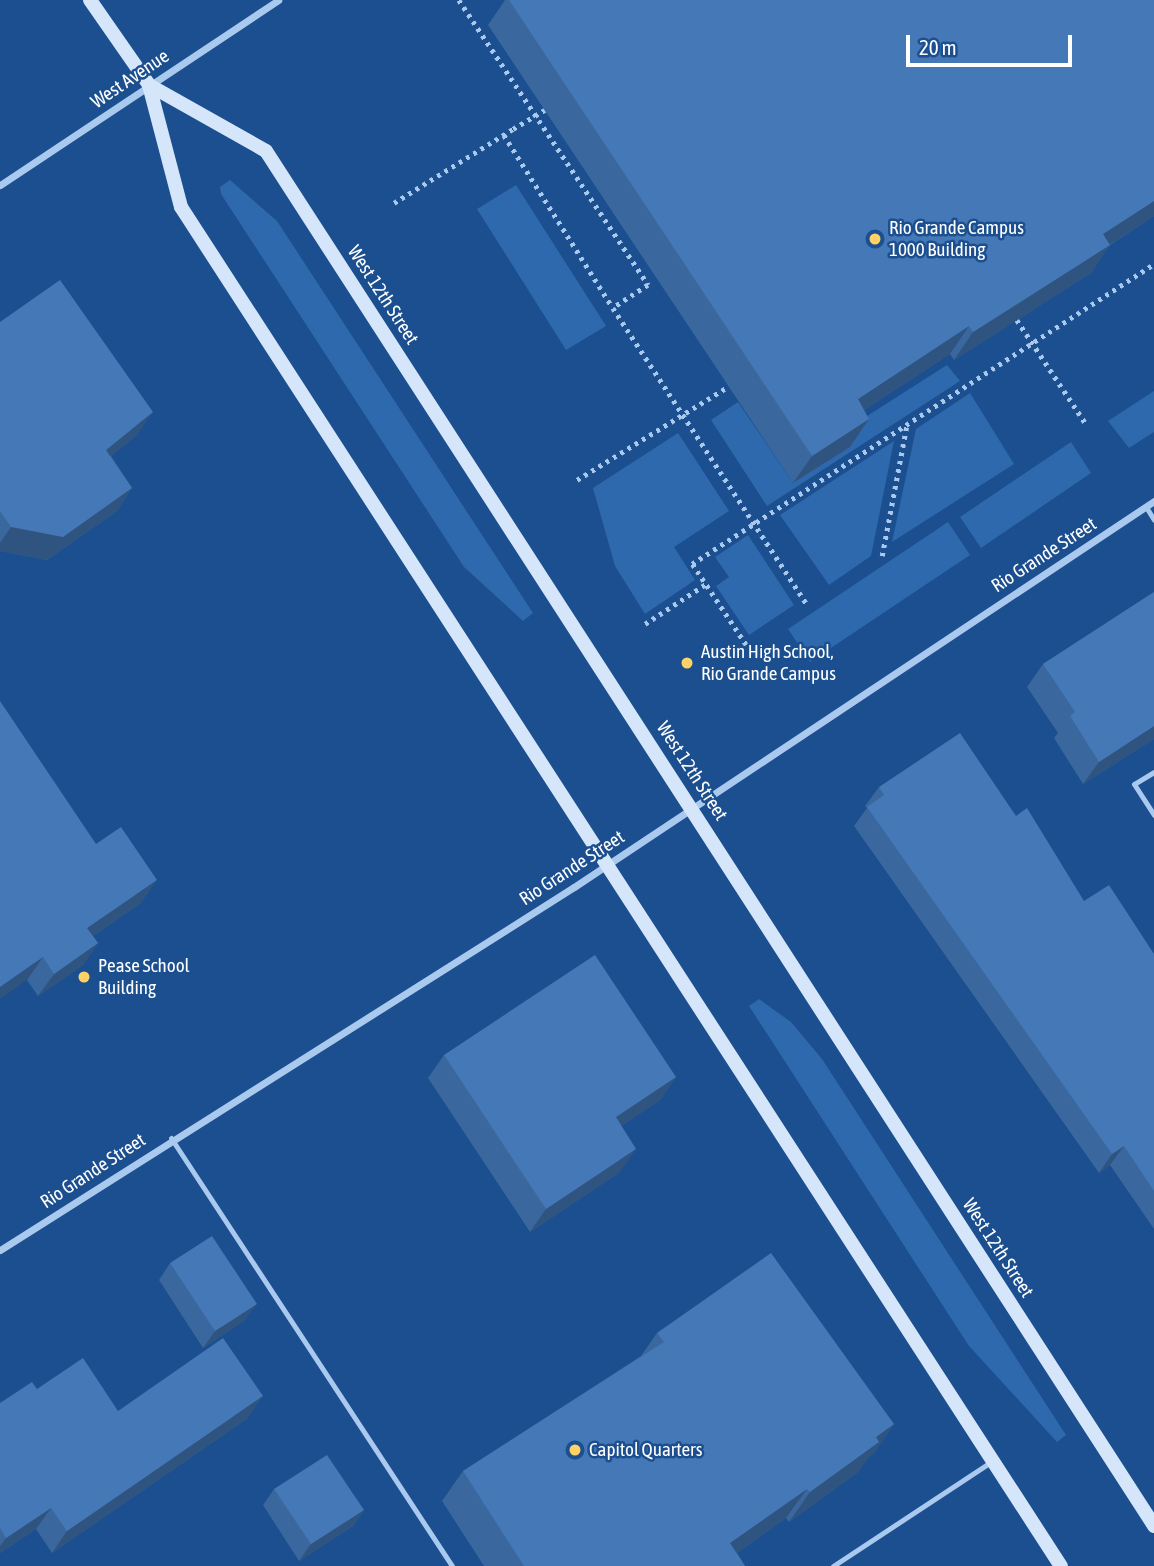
<!DOCTYPE html>
<style>
body{margin:0}
#map{position:relative;width:1154px;height:1566px;overflow:hidden;background:#1b4f8f;font-family:"Asap Condensed",sans-serif}
div>[style]{position:absolute}
[style*='--x']{left:calc(var(--x)*1px);top:calc(var(--y)*1px);width:calc(var(--w)*1px);rotate:calc(var(--a)*1deg)}
.green>*{inset:0;background:#2e69ad}
.path>*{height:4.5px;margin-top:-2.25px;transform-origin:0;background:repeating-linear-gradient(90deg,#a9c9ee 0 3.5px,transparent 0 8.5px)}
.service>*{height:5px;margin:-2.5px;padding:0 2.5px;transform-origin:2.5px;border-radius:2.5px;background:#a9c9ee}
.minor>*{height:7px;margin:-3.5px;padding:0 3.5px;transform-origin:3.5px;border-radius:3.5px;background:#a9c9ee}
.secondary>*{height:14px;margin:-7px;padding:0 7px;transform-origin:7px;border-radius:7px;background:#d6e6fa}
.path-bridge>*{height:4.5px;margin-top:-2.25px;transform-origin:0;background:repeating-linear-gradient(90deg,#a9c9ee 0 3.5px,transparent 0 8.5px)}
.wall>*{inset:0;background:#3a679d}
.shaded-wall>*{inset:0;background:#305480}
.building>*{inset:0;background:#4478b7}
.dots>*{width:19px;height:19px;translate:-50% -50%;box-sizing:border-box;border:4px solid #1b4f8f;border-radius:50%}
span{translate:-50% -50%;white-space:nowrap;text-align:center;line-height:1.15;-webkit-text-stroke:5px #1b4f8f;paint-order:stroke}
.street-label{font-size:19px;color:#fff}
.poi-label{font-size:19px;color:#fff}
.left{translate:0 -50%;text-align:left}
.scale{position:absolute;left:906px;top:35px;width:166px;height:32px;box-sizing:border-box;border:4px solid #fff;border-top:0;padding-left:9px;font-size:21px;line-height:24px;white-space:nowrap;color:#fff;-webkit-text-stroke:5px #1b4f8f;paint-order:stroke}
</style>
<div id="map">
<div class="green">
<i style="clip-path:polygon(230px 180px,277px 221px,533px 613px,523px 621px,464px 567px,221px 194px,220px 187px)"></i>
<i style="clip-path:polygon(516px 185px,606px 326px,566px 350px,477px 209px)"></i>
<i style="clip-path:polygon(947px 365px,960px 381px,767px 506px,711px 420px,738px 402px,793px 483px,842px 432px)"></i>
<i style="clip-path:polygon(1154px 391px,1154px 432px,1129px 448px,1108px 421px)"></i>
<i style="clip-path:polygon(970px 393px,1014px 464px,892px 542px,916px 429px)"></i>
<i style="clip-path:polygon(678px 433px,729px 511px,674px 547px,695px 580px,645px 614px,615px 566px,593px 488px)"></i>
<i style="clip-path:polygon(894px 441px,871px 556px,829px 585px,780px 515px)"></i>
<i style="clip-path:polygon(1071px 442px,1091px 473px,981px 548px,960px 517px)"></i>
<i style="clip-path:polygon(948px 522px,970px 555px,810px 662px,788px 629px)"></i>
<i style="clip-path:polygon(748px 535px,794px 605px,749px 635px,716px 586px,729px 577px,715px 557px)"></i>
<i style="clip-path:polygon(759px 999px,791px 1022px,822px 1059px,1066px 1435px,1057px 1442px,969px 1346px,749px 1006px)"></i>
</div>
<div class="path">
<i style="--x:459;--y:0;--w:342;--a:56.4"></i>
<i style="--x:648;--y:285;--w:42;--a:146.7"></i>
<i style="--x:613;--y:308;--w:355;--a:56.8"></i>
<i style="--x:504;--y:135;--w:204;--a:57.8"></i>
<i style="--x:394;--y:203;--w:140;--a:-31.9"></i>
<i style="--x:1017;--y:320;--w:125;--a:56.4"></i>
<i style="--x:577;--y:480;--w:179;--a:-31.7"></i>
<i style="--x:882;--y:556;--w:134;--a:-79.3"></i>
<i style="--x:645;--y:624;--w:73;--a:-33.3"></i>
<i style="--x:746;--y:645;--w:97;--a:-123.7"></i>
<i style="--x:692;--y:564;--w:551;--a:-33"></i>
</div>
<div class="service">
<i style="--x:1146;--y:507;--w:15;--a:58"></i>
<i style="--x:1154;--y:772;--w:23;--a:149"></i>
<i style="--x:1134;--y:784;--w:37;--a:57"></i>
<i style="--x:171;--y:1138;--w:512;--a:56.71"></i>
<i style="--x:833;--y:1566;--w:191;--a:-33.4"></i>
</div>
<div class="minor">
<i style="--x:0;--y:185;--w:334;--a:-33.6"></i>
<i style="--x:0;--y:1250;--w:679;--a:-32.31"></i>
<i style="--x:574;--y:887;--w:697;--a:-33.64"></i>
</div>
<div class="secondary">
<i style="--x:90;--y:0;--w:103;--a:55.2"></i>
<i style="--x:149;--y:85;--w:126;--a:75.3"></i>
<i style="--x:181;--y:207;--w:1619;--a:57.08"></i>
<i style="--x:149;--y:85;--w:134;--a:29.4"></i>
<i style="--x:266;--y:151;--w:1637;--a:57.14"></i>
</div>
<div class="path-bridge">
<i style="--x:513;--y:129;--w:37;--a:-31"></i>
</div>
<div class="wall">
<i style="clip-path:polygon(505px 0,1154px 0,1154px 216px,1110px 245px,1091px 273px,954px 360px,950px 354px,864px 410px,850px 447px,793px 483px,488px 25px)"></i>
<i style="clip-path:polygon(0 322px,137px 435px,111px 456px,132px 488px,117px 511px,47px 560px,0 551px)"></i>
<i style="clip-path:polygon(1154px 592px,1154px 739px,1083px 784px,1054px 738px,1058px 733px,1027px 687px,1043px 664px)"></i>
<i style="clip-path:polygon(879px 787px,1016px 816px,1084px 901px,1154px 954px,1154px 1229px,1110px 1165px,1099px 1173px,854px 826px,867px 808px,865px 806px)"></i>
<i style="clip-path:polygon(96px 844px,141px 903px,93px 936px,98px 943px,82px 966px,38px 996px,27px 980px)"></i>
<i style="clip-path:polygon(444px 1055px,676px 1077px,660px 1100px,621px 1126px,620px 1172px,530px 1232px,428px 1078px)"></i>
<i style="clip-path:polygon(170px 1263px,245px 1320px,203px 1348px,159px 1280px)"></i>
<i style="clip-path:polygon(657px 1333px,894px 1424px,874px 1453px,868px 1458px,858px 1472px,789px 1522px,786px 1518px,737px 1553px,745px 1566px,484px 1566px,442px 1501px,463px 1471px,641px 1356px)"></i>
<i style="clip-path:polygon(37px 1389px,118px 1411px,248px 1418px,52px 1553px,36px 1529px,0 1553px,0 1403px)"></i>
<i style="clip-path:polygon(274px 1489px,364px 1510px,353px 1526px,299px 1561px,263px 1505px)"></i>
</div>
<div class="shaded-wall">
<i style="clip-path:polygon(1154px 201px,1154px 216px,1084px 261px,1103px 234px)"></i>
<i style="clip-path:polygon(1110px 245px,1091px 273px,954px 360px,973px 332px)"></i>
<i style="clip-path:polygon(969px 326px,950px 354px,839px 426px,858px 399px)"></i>
<i style="clip-path:polygon(153px 412px,137px 435px,91px 472px,106px 450px)"></i>
<i style="clip-path:polygon(869px 419px,850px 447px,793px 483px,812px 456px)"></i>
<i style="clip-path:polygon(132px 488px,117px 511px,47px 560px,0 551px,0 543px,11px 527px)"></i>
<i style="clip-path:polygon(1154px 726px,1154px 739px,1083px 784px,1099px 762px)"></i>
<i style="clip-path:polygon(157px 880px,141px 903px,71px 951px,87px 928px)"></i>
<i style="clip-path:polygon(98px 943px,82px 966px,38px 996px,54px 974px)"></i>
<i style="clip-path:polygon(43px 957px,27px 980px,0 999px,0 987px)"></i>
<i style="clip-path:polygon(676px 1077px,660px 1100px,600px 1140px,616px 1117px)"></i>
<i style="clip-path:polygon(1124px 1146px,1110px 1165px,1099px 1173px,1112px 1154px)"></i>
<i style="clip-path:polygon(636px 1149px,620px 1172px,530px 1232px,546px 1209px)"></i>
<i style="clip-path:polygon(257px 1304px,245px 1320px,203px 1348px,215px 1331px)"></i>
<i style="clip-path:polygon(263px 1396px,248px 1418px,52px 1553px,67px 1531px)"></i>
<i style="clip-path:polygon(894px 1424px,874px 1453px,868px 1458px,858px 1472px,789px 1522px,810px 1492px,876px 1437px)"></i>
<i style="clip-path:polygon(807px 1489px,786px 1518px,719px 1566px,730px 1543px)"></i>
<i style="clip-path:polygon(51px 1508px,36px 1529px,0 1553px,0 1546px,6px 1538px)"></i>
<i style="clip-path:polygon(364px 1510px,353px 1526px,299px 1561px,311px 1544px)"></i>
</div>
<div class="building">
<i style="clip-path:polygon(509px 0,1154px 0,1154px 201px,1103px 234px,1110px 245px,973px 332px,969px 326px,858px 399px,869px 419px,812px 456px)"></i>
<i style="clip-path:polygon(60px 280px,153px 412px,106px 450px,132px 488px,63px 537px,11px 527px,0 511px,0 322px)"></i>
<i style="clip-path:polygon(1154px 592px,1154px 726px,1099px 762px,1070px 716px,1075px 712px,1043px 664px)"></i>
<i style="clip-path:polygon(0 701px,96px 844px,121px 827px,157px 880px,87px 928px,98px 943px,54px 974px,43px 957px,0 987px)"></i>
<i style="clip-path:polygon(960px 733px,1016px 816px,1027px 808px,1084px 901px,1109px 885px,1154px 954px,1154px 1191px,1124px 1146px,1112px 1154px,867px 807px,884px 795px,879px 787px)"></i>
<i style="clip-path:polygon(595px 955px,676px 1077px,616px 1117px,636px 1149px,546px 1209px,444px 1055px)"></i>
<i style="clip-path:polygon(212px 1236px,257px 1304px,215px 1331px,170px 1263px)"></i>
<i style="clip-path:polygon(771px 1253px,894px 1424px,876px 1437px,879px 1442px,810px 1492px,807px 1489px,730px 1543px,745px 1566px,524px 1566px,463px 1471px,664px 1342px,657px 1333px)"></i>
<i style="clip-path:polygon(223px 1338px,263px 1396px,67px 1531px,51px 1508px,6px 1538px,0 1528px,0 1403px,32px 1382px,37px 1389px,83px 1358px,118px 1411px)"></i>
<i style="clip-path:polygon(327px 1455px,364px 1510px,311px 1544px,274px 1489px)"></i>
</div>
<div class="dots">
<i style="left:875px;top:239px;background:#ffd166"></i>
<i style="left:687px;top:663px;background:#ffd166"></i>
<i style="left:84px;top:977px;background:#ffd166"></i>
<i style="left:575px;top:1450px;background:#ffd166"></i>
</div>
<div class="street-label">
<span style="left:130px;top:79px;rotate:-34deg">West Avenue</span>
<span style="left:383px;top:295px;rotate:57deg">West 12th Street</span>
<span style="left:1044px;top:555px;rotate:-33deg">Rio Grande Street</span>
<span style="left:692px;top:771px;rotate:57deg">West 12th Street</span>
<span style="left:572px;top:868px;rotate:-33deg">Rio Grande Street</span>
<span style="left:93px;top:1171px;rotate:-33deg">Rio Grande Street</span>
<span style="left:998px;top:1248px;rotate:57deg">West 12th Street</span>
</div>
<div class="poi-label">
<span class="left" style="left:889px;top:239px">Rio Grande Campus<br>1000 Building</span>
<span class="left" style="left:701px;top:663px">Austin High School,<br>Rio Grande Campus</span>
<span class="left" style="left:98px;top:977px">Pease School<br>Building</span>
<span class="left" style="left:589px;top:1450px">Capitol Quarters</span>
</div>
<div class="scale">20 m</div>
</div>
